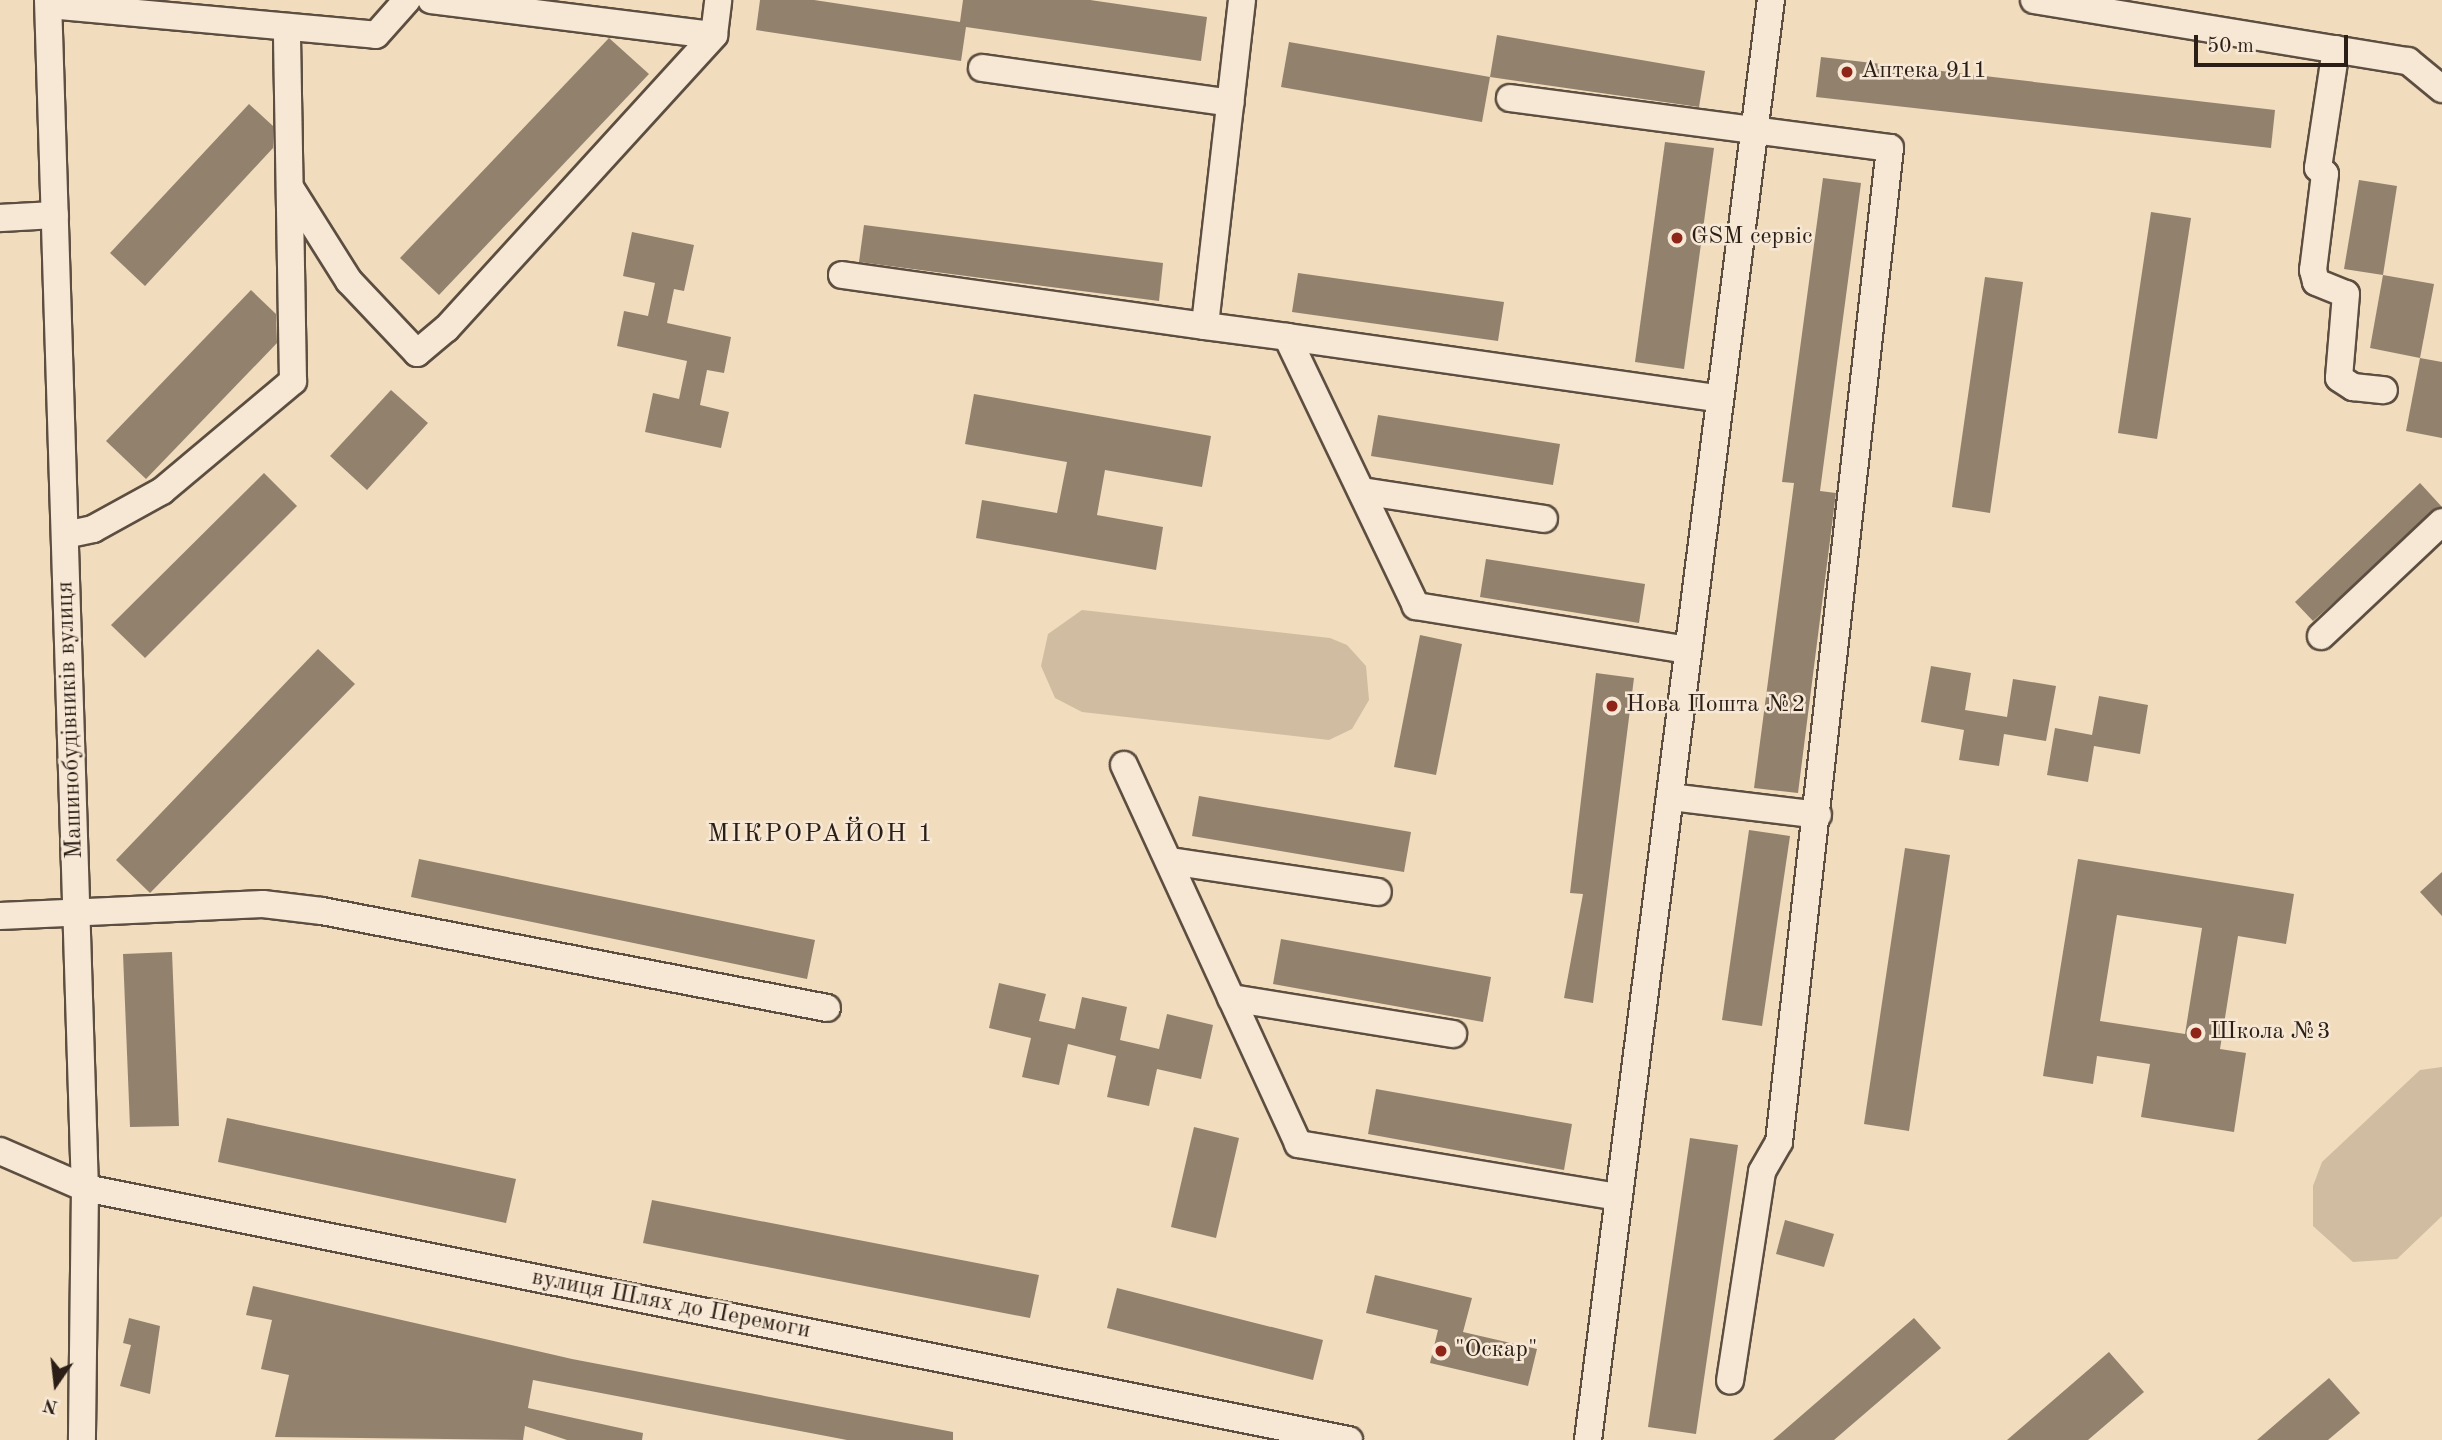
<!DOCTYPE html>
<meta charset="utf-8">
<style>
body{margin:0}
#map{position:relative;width:2442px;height:1440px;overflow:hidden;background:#f2dcbe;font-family:"Old Standard TT",serif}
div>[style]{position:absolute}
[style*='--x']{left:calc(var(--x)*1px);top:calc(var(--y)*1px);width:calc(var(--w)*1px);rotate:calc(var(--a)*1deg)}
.green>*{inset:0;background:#d0bca1}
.building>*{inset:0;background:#92816d}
.roads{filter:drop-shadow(2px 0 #5c4e40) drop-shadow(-2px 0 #5c4e40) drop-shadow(0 2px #5c4e40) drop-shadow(0 -2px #5c4e40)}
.minor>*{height:26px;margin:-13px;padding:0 13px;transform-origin:13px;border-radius:13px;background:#f7e8d5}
.dots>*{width:19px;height:19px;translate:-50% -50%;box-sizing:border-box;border:4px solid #f7e8d5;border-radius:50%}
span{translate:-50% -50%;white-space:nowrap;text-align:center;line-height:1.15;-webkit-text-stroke:5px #f7e8d5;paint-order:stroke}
.poi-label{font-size:24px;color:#2a1e16}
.left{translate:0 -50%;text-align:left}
.street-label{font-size:24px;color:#2a1e16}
.neighbourhood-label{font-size:26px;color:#2a1e16;letter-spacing:2px}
.north{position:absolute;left:21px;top:1349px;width:70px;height:70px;-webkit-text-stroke:5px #f7e8d5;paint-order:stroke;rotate:194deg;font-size:19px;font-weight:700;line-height:28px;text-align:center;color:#2a1e16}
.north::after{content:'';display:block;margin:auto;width:24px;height:32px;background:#2a1e16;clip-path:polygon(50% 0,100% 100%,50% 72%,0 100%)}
.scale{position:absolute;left:2194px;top:35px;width:154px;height:32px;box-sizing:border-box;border:4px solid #2a1e16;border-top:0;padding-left:9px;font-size:21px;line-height:24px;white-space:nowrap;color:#2a1e16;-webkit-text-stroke:5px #f7e8d5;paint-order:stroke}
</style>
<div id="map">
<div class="green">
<i style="clip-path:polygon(1082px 610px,1330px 638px,1347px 645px,1366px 666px,1369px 700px,1352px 729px,1329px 740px,1082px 712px,1055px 698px,1041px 666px,1048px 634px)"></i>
<i style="clip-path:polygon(2442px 1067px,2442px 1216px,2397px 1259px,2353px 1262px,2313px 1226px,2313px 1186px,2322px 1162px,2420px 1070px)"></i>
</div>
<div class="building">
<i style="clip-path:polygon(760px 0,814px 0,960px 22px,963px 0,1090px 0,1207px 17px,1201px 61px,966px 27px,961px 61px,756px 30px)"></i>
<i style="clip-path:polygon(1497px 35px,1705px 71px,1699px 107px,1490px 77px)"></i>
<i style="clip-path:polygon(609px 38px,649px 74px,439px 295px,400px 258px)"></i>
<i style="clip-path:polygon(1289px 42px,1490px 77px,1482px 122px,1281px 87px)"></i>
<i style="clip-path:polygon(1821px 57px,2275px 110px,2271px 148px,1816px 97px)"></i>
<i style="clip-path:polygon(249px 104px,273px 126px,273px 148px,145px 286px,110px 253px)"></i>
<i style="clip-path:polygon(1665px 142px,1714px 148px,1684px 369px,1635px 362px)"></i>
<i style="clip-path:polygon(1823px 178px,1861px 183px,1820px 491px,1836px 493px,1798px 793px,1754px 788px,1794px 483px,1782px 482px)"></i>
<i style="clip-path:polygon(2359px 180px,2397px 186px,2383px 275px,2344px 269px)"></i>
<i style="clip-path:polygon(2151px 212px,2191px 218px,2157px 439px,2118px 433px)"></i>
<i style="clip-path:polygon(864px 225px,1163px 263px,1159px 301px,859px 262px)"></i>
<i style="clip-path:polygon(632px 232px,694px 245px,684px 291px,674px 289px,667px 323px,731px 337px,724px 373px,707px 370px,700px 405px,729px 412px,721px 448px,645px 432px,653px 393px,679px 399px,687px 361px,617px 346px,624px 311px,648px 316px,655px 283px,623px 276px)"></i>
<i style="clip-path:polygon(1298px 273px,1504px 302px,1498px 341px,1292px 312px)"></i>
<i style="clip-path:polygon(2383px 275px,2434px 284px,2420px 358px,2370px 348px)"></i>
<i style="clip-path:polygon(1985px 277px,2023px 282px,1990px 513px,1952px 507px)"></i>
<i style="clip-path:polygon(251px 290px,276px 314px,277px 343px,146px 479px,106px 441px)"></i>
<i style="clip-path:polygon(2420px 358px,2442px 362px,2442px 438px,2406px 431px)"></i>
<i style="clip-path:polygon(391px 390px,428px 423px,367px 490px,330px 456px)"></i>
<i style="clip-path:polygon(974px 394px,1211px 436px,1202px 487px,1105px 470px,1097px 515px,1163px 527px,1156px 570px,976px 538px,982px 500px,1057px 513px,1067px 462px,965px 444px)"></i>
<i style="clip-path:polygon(1378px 415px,1560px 444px,1553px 485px,1371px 456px)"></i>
<i style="clip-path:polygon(264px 473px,297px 506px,145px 658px,111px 625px)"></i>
<i style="clip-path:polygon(2420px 483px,2442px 507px,2313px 621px,2295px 602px)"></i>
<i style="clip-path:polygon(1486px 559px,1645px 584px,1639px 623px,1480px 597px)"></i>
<i style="clip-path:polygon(1420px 635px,1462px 644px,1436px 775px,1394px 767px)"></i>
<i style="clip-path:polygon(318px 649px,355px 684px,150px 893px,116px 860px)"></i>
<i style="clip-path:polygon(1931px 666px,1971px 673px,1965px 710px,2007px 717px,2013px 679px,2056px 686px,2046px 741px,2004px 734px,1999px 766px,1959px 760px,1964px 730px,1921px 722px)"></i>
<i style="clip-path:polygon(1596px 673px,1634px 678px,1593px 1003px,1564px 998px,1583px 894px,1570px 893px)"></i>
<i style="clip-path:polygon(2099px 696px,2148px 705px,2140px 754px,2094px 746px,2088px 782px,2047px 775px,2055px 728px,2092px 735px)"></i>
<i style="clip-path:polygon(1199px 796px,1411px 832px,1404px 872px,1192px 836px)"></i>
<i style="clip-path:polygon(1749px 830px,1790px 836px,1762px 1026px,1722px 1020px)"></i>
<i style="clip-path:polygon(1905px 848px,1950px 855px,1909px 1131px,1864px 1124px)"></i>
<i style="clip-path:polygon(419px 859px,815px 940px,807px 979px,411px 897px)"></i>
<i style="clip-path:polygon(evenodd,2078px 859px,2294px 894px,2286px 944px,2238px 936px,2220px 1049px,2246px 1053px,2234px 1132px,2141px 1117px,2150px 1064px,2097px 1056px,2093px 1084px,2043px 1076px,2078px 859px,2117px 915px,2202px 928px,2185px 1034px,2100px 1021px,2117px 915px)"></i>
<i style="clip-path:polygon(2442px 872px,2442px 916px,2420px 892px)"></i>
<i style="clip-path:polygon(1281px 939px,1491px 977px,1483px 1022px,1273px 984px)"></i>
<i style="clip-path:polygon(172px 952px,179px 1126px,130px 1127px,123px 954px)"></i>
<i style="clip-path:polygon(999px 983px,1046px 994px,1039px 1021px,1075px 1029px,1082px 997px,1127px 1007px,1120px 1040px,1159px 1049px,1167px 1014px,1213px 1025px,1201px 1079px,1157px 1069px,1149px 1106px,1107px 1097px,1116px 1056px,1068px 1044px,1059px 1085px,1022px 1077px,1031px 1038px,989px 1028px)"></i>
<i style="clip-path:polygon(1376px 1089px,1572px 1124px,1564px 1170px,1368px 1134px)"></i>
<i style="clip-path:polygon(227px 1118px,516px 1179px,506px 1223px,218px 1162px)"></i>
<i style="clip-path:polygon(1194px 1127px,1239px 1138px,1216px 1238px,1171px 1227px)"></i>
<i style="clip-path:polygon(1690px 1138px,1738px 1145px,1696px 1434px,1648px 1427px)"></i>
<i style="clip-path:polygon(652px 1200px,1039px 1275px,1030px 1318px,643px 1243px)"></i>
<i style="clip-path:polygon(1785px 1220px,1834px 1234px,1824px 1267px,1776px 1254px)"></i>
<i style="clip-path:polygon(1375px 1275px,1472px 1298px,1463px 1332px,1537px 1349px,1528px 1386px,1430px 1363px,1438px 1330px,1366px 1313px)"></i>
<i style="clip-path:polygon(253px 1286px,572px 1359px,953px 1432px,953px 1440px,847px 1440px,533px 1380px,528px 1408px,643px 1433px,642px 1440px,567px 1440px,525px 1426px,523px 1440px,275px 1437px,289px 1375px,261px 1369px,272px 1320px,246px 1315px)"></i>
<i style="clip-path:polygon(1117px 1288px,1323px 1340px,1313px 1380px,1107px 1328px)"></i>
<i style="clip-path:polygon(129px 1318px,160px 1326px,150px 1394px,120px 1386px,131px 1345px,123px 1343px)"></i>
<i style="clip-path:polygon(1914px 1318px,1941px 1348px,1834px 1440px,1773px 1440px)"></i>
<i style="clip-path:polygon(2109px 1352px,2144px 1392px,2088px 1440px,2007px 1440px)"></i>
<i style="clip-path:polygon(2329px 1378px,2360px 1413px,2328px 1440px,2257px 1440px)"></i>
</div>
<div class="roads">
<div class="minor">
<i style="--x:48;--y:0;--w:1189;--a:88.22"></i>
<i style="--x:85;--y:1188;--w:252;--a:90.7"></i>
<i style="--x:431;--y:0;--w:285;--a:7.1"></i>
<i style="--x:1242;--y:0;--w:328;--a:96.5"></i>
<i style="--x:1205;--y:326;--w:83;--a:7.6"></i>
<i style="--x:2034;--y:0;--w:379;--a:9.3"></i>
<i style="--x:2408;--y:61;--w:44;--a:39.5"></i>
<i style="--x:49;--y:5;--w:328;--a:5.2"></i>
<i style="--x:376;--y:35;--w:47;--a:-48.5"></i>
<i style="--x:2336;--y:49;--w:120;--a:98.6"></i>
<i style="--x:2318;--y:168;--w:9;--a:41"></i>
<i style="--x:2325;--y:174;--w:97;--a:97.1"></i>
<i style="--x:2313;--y:270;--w:12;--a:76"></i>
<i style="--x:2316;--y:282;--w:32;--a:22"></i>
<i style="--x:2346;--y:294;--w:84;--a:94.8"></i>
<i style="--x:2339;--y:378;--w:17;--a:33"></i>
<i style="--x:2353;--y:387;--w:31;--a:6"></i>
<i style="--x:982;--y:68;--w:251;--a:8"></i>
<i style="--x:1510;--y:98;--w:383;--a:7.5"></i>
<i style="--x:1890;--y:148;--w:1000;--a:96.37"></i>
<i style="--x:1779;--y:1142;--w:34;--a:120"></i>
<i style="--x:1762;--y:1172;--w:211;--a:98.7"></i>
<i style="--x:291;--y:189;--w:109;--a:57.8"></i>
<i style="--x:349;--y:281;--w:99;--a:46.6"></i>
<i style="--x:417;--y:353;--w:38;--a:-40"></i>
<i style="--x:446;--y:329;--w:398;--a:-47.6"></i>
<i style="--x:714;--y:35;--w:35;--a:-83"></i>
<i style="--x:0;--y:218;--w:55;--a:-3.1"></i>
<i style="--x:842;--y:275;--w:367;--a:8"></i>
<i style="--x:1362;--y:491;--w:184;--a:8.7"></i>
<i style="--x:65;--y:535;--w:29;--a:-12"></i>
<i style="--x:93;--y:529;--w:79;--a:-28.8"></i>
<i style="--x:162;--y:491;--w:171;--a:-40"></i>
<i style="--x:293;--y:381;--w:354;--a:-91"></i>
<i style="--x:2321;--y:636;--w:166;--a:-43.3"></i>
<i style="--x:1688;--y:650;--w:276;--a:-170.8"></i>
<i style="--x:1416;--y:606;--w:298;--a:-115.6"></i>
<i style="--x:1287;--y:337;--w:435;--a:8.1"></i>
<i style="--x:1124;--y:765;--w:417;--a:65.3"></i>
<i style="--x:1298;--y:1144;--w:325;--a:9.4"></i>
<i style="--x:1670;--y:797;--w:149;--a:6.9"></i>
<i style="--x:1170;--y:861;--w:210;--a:8.5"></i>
<i style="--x:0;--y:916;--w:263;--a:-2.6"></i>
<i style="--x:263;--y:904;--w:59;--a:6.8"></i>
<i style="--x:322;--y:911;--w:514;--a:10.87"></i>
<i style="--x:1231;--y:998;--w:225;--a:9.2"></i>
<i style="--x:0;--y:1151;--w:93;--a:23.5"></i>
<i style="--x:85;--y:1188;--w:1289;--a:11.28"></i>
<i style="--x:1588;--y:1440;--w:1452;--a:-82.76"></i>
</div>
</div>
<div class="dots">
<i style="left:1847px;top:72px;background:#8f2418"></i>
<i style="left:1677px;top:238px;background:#8f2418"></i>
<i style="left:1612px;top:706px;background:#8f2418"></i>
<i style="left:2196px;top:1033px;background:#8f2418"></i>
<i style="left:1441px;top:1351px;background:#8f2418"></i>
</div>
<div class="poi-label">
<span class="left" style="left:1861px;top:72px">Аптека 911</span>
<span class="left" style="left:1691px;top:238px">GSM сервіс</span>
<span class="left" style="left:1626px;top:706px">Нова Пошта №2</span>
<span class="left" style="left:2210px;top:1033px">Школа №3</span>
<span class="left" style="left:1455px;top:1351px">"Оскар"</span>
</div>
<div class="street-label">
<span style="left:71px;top:720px;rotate:-92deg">Машинобудівників вулиця</span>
<span style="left:671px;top:1305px;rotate:11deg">вулиця Шлях до Перемоги</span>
</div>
<div class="neighbourhood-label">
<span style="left:821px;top:835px">МІКРОРАЙОН 1</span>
</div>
<div class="north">N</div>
<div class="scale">50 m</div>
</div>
